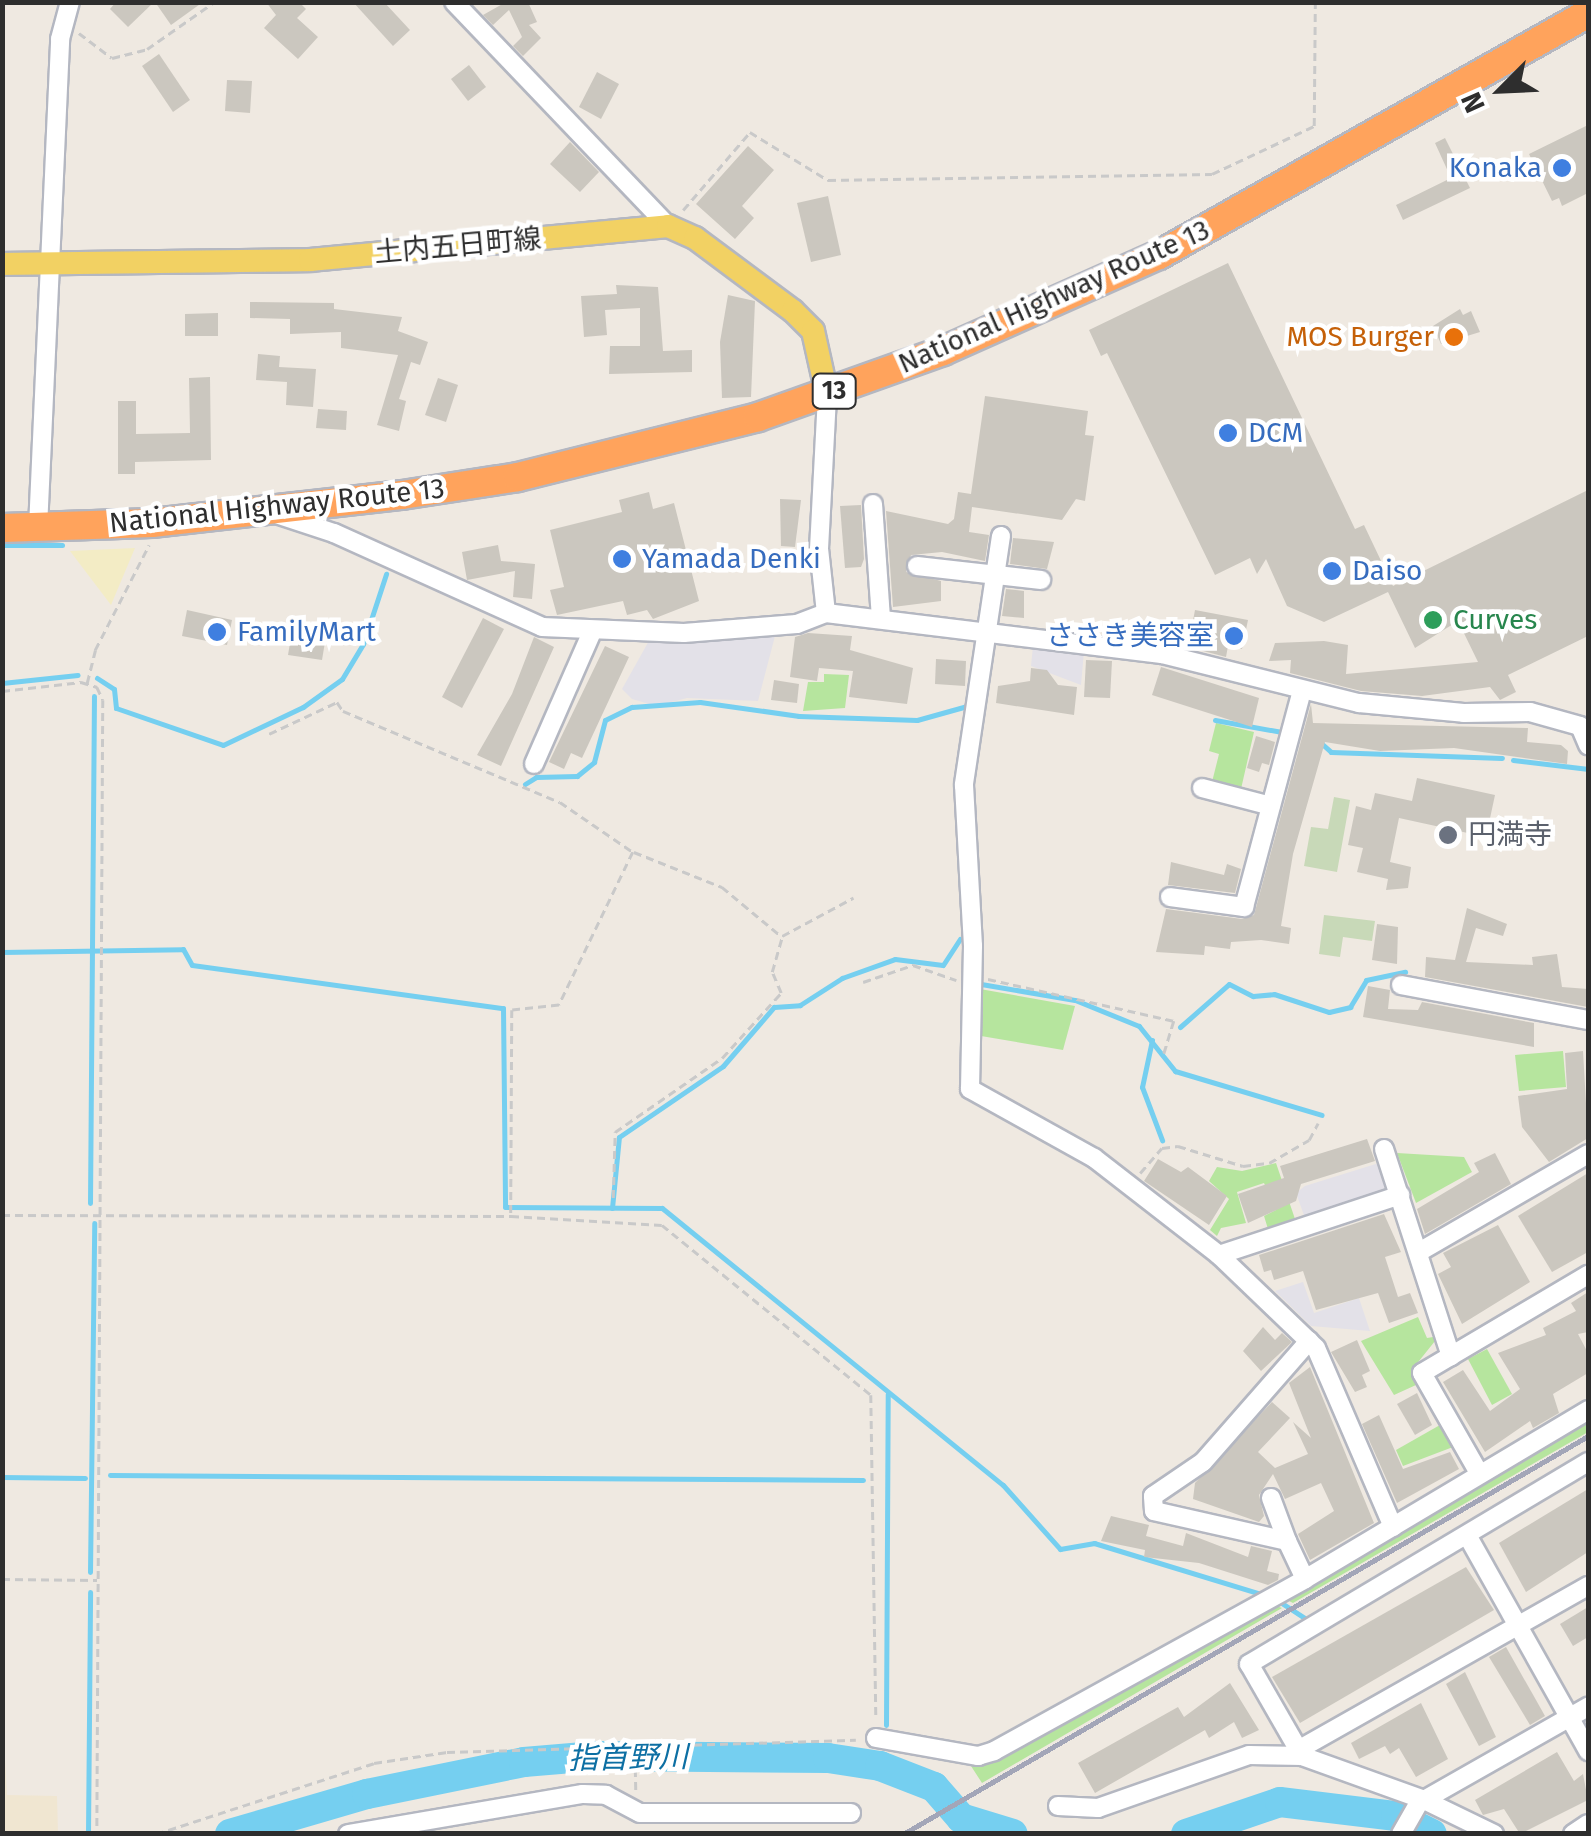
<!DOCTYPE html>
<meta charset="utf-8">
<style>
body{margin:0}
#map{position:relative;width:1591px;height:1836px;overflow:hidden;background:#efe9e1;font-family:"Fira Sans","Noto Sans JP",sans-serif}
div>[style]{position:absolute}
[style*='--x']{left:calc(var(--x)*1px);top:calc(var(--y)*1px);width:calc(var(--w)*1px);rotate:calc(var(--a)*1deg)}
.industrial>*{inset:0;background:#e3e1e8}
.education>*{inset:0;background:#f0e6d1}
.green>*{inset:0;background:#b6e59e}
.sand>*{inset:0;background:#f3ecc5}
.cemetery>*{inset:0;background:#c8d9b8}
.stream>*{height:5px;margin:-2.5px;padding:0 2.5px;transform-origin:2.5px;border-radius:2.5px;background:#75cff0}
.river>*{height:30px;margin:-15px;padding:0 15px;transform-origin:15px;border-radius:15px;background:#75cff0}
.building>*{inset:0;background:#cbc7bf}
.path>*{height:2.5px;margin-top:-1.25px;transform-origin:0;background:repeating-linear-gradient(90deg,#c9c9c9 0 8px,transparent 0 13px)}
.roads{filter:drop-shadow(2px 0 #b4b7c1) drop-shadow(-2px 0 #b4b7c1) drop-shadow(0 2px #b4b7c1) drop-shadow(0 -2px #b4b7c1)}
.minor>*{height:18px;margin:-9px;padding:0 9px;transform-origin:9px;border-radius:9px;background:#fff}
.major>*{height:22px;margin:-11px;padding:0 11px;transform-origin:11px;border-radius:11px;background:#f2d163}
.highway>*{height:28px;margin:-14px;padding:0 14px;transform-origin:14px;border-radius:14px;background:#ffa35c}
.rail>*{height:5px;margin:-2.5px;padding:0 2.5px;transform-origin:2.5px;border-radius:2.5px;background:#a3a6b8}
.dots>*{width:28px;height:28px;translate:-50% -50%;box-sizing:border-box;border:5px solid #fff;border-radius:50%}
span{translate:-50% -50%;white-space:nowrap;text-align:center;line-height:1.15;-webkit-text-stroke:9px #fff;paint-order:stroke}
.shield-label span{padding:2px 8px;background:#fff;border:2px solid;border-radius:8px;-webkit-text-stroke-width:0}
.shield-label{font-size:25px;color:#2e2e2e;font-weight:700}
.shop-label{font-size:28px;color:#366cbe}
.right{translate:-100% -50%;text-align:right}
.left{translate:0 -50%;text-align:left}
.street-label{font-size:28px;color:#2e2e2e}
.food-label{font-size:28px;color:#c56008}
.leisure-label{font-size:28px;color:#27864d}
.worship-label{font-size:28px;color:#5b616d}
.water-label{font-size:30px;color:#0d6fa3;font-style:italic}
.frame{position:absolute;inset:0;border:5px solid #2e2e2e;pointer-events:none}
.north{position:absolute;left:1451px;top:40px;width:100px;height:100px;-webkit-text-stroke:8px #fff;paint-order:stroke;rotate:246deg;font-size:28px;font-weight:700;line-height:40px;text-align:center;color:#2e2e2e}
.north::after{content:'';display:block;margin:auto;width:35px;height:45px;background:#2e2e2e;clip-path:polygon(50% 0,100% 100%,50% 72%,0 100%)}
</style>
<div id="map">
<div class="industrial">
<i style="clip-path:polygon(775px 636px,758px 701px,687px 698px,656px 706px,632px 699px,622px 689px,650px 639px)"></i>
<i style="clip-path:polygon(1033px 646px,1084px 651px,1081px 685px,1031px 666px)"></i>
<i style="clip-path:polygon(1379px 1163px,1388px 1189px,1305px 1218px,1296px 1193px,1305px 1186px)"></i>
<i style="clip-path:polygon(1303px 1282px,1314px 1313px,1359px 1298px,1370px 1331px,1311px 1326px,1275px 1291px)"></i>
</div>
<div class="education">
<i style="clip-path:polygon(3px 1725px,7px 1795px,57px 1796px,58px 1833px,3px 1833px)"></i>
</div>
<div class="green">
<i style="clip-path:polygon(824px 674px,849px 675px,845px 708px,803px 711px,808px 682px,824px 682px)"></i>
<i style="clip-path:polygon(1216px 723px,1254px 732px,1241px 789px,1212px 782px,1219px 754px,1209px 751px)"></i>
<i style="clip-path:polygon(980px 989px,1075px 1006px,1063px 1050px,981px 1036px)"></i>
<i style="clip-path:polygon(1563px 1051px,1566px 1087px,1519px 1091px,1515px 1055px)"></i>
<i style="clip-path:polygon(1397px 1153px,1464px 1157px,1472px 1172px,1416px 1203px)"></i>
<i style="clip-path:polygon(1276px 1163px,1295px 1219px,1268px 1229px,1264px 1216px,1276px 1210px,1264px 1183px,1237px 1192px,1246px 1223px,1221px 1228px,1217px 1236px,1210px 1230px,1229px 1199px,1209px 1181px,1217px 1167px,1242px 1171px)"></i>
<i style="clip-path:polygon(1418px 1317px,1427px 1338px,1439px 1336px,1415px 1366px,1416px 1385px,1394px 1395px,1361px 1341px)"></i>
<i style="clip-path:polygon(1487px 1349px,1512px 1394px,1492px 1405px,1468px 1359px)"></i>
<i style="clip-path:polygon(1588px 1421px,1588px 1432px,1293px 1603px,1283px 1598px)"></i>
<i style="clip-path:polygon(1440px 1425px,1453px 1447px,1403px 1466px,1396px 1450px)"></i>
<i style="clip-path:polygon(1269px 1603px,1282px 1608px,982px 1783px,971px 1766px,1073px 1718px)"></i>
</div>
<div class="sand">
<i style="clip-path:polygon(135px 548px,111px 605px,70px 551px)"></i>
</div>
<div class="cemetery">
<i style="clip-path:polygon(1334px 797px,1350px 800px,1337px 872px,1304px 866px,1311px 827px,1328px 829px)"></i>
<i style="clip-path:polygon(1324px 915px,1375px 921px,1372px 941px,1343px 937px,1340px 957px,1319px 954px)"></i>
</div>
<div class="stream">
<i style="--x:2;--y:545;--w:60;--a:0"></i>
<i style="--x:97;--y:678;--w:20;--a:33"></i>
<i style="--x:114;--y:689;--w:19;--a:84"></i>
<i style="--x:116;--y:708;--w:113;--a:19.1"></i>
<i style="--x:223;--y:745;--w:89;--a:-25.4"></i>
<i style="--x:303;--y:707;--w:48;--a:-35.7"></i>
<i style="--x:342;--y:679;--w:41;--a:-59"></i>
<i style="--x:363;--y:644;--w:74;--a:-71.8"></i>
<i style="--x:2;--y:683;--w:76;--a:-6"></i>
<i style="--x:1215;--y:720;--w:68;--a:10.2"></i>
<i style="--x:1321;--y:743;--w:13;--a:42"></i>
<i style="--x:1331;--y:752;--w:171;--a:2"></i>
<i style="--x:1513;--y:760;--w:76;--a:6.8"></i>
<i style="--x:525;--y:784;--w:13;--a:-32"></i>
<i style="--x:536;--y:777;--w:41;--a:-1.4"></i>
<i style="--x:577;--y:776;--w:22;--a:-39"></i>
<i style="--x:594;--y:762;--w:43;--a:-75.3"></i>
<i style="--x:605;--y:720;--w:30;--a:-26"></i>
<i style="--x:632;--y:707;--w:68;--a:-4.2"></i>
<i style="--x:700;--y:702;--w:100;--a:8"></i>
<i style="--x:799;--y:716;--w:118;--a:1.9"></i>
<i style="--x:917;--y:720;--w:52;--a:-15.6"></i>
<i style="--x:2;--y:952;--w:181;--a:-0.9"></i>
<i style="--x:183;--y:949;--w:18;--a:61"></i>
<i style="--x:192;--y:965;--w:314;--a:7.9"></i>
<i style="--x:503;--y:1008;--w:199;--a:89.4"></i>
<i style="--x:505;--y:1207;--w:157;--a:0.4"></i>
<i style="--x:662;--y:1208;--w:439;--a:39.1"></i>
<i style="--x:1003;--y:1485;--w:86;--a:48.3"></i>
<i style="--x:1060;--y:1549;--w:35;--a:-10"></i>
<i style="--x:1094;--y:1543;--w:181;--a:17"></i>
<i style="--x:981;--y:984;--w:95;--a:9.7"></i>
<i style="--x:1075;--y:1000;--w:69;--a:22.1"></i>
<i style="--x:1139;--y:1026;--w:58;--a:51.3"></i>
<i style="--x:1175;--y:1071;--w:153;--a:16.7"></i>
<i style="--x:1180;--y:1027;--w:65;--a:-41.3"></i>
<i style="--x:1229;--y:984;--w:27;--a:27"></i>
<i style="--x:1253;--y:996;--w:21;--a:-5"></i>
<i style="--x:1274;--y:994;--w:58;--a:18.1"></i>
<i style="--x:1329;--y:1012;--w:22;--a:-13"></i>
<i style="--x:1350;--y:1007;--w:31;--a:-59"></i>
<i style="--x:1366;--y:980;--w:40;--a:-12"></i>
<i style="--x:1152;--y:1040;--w:48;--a:102"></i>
<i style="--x:1142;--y:1087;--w:57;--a:69.3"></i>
<i style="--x:90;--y:1203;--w:507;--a:-89.55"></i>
<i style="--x:612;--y:1208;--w:71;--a:-84.4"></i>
<i style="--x:619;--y:1137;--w:126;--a:-34.3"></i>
<i style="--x:723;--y:1066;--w:78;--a:-49.2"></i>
<i style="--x:774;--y:1007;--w:26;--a:-4"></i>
<i style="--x:800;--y:1005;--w:50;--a:-32.7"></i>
<i style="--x:842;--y:978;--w:56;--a:-19.7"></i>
<i style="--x:895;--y:959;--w:48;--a:7.1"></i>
<i style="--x:943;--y:965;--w:31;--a:-57"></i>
<i style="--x:110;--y:1475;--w:753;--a:0.38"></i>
<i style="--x:2;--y:1477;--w:83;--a:0.7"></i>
<i style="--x:90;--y:1572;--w:349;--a:-89.3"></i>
<i style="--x:1277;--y:1600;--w:35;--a:33"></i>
<i style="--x:886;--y:1725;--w:331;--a:-89.7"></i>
<i style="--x:88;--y:1834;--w:242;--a:-89.5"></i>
</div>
<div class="river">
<i style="--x:230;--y:1834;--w:143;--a:-16.3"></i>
<i style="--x:367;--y:1794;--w:160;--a:-11.5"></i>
<i style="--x:524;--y:1762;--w:72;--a:-4.8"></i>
<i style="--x:596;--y:1756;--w:232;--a:0.5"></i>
<i style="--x:828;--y:1758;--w:53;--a:8.7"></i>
<i style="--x:880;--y:1766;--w:58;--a:21.3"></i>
<i style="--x:934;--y:1787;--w:41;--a:48.9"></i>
<i style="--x:961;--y:1818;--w:54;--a:17.1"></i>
<i style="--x:1186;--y:1834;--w:99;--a:-18.8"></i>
<i style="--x:1280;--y:1802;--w:117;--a:6.9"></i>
<i style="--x:1396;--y:1816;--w:40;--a:26.6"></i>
</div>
<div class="building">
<i style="clip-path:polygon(116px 2px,154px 2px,128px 27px,110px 9px)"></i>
<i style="clip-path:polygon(155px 2px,203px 2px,171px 25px)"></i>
<i style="clip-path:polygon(266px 2px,299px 2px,306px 9px,297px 18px,318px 37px,298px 59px,264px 28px,276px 15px)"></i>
<i style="clip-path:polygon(353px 2px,384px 2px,410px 30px,393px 46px)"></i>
<i style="clip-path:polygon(506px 2px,528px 2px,537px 22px,529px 25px,541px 38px,523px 56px,513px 46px,522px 37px,509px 10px,493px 25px,483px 15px)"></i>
<i style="clip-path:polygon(159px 54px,190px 100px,173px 112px,142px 66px)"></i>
<i style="clip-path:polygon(469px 65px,486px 87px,468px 101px,451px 79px)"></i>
<i style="clip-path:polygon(597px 72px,619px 84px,601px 119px,579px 107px)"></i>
<i style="clip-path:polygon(227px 80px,252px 81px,250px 113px,225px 111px)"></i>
<i style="clip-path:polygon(1588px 125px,1588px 193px,1562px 206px,1559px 198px,1552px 201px,1529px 154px)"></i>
<i style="clip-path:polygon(1445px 138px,1470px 188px,1403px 220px,1396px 205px,1451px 178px,1435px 143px)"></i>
<i style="clip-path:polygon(570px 142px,599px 172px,580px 192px,550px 164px)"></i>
<i style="clip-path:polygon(748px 146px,774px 170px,742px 206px,754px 218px,735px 239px,696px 204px)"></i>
<i style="clip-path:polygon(828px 196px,841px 255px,811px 262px,797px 203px)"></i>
<i style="clip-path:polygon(1228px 263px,1355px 529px,1364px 525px,1393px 586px,1588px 490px,1588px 636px,1508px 675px,1516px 692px,1500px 700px,1490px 687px,1422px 696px,1361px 691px,1290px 673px,1291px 660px,1269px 661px,1275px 643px,1324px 641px,1348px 645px,1346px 674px,1478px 662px,1458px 621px,1415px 648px,1388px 592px,1324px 622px,1287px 606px,1266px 559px,1257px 574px,1250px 558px,1215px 575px,1107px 353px,1101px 356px,1089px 330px)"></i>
<i style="clip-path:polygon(616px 285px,658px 287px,663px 351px,692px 350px,692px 372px,609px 374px,610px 346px,640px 346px,640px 308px,605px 310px,607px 335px,584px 337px,581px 296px,617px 294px)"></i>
<i style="clip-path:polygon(728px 295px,755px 301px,751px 397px,722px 398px,720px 342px)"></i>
<i style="clip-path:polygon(250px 302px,334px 303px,334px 309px,402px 317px,398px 331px,428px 342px,420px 365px,411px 362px,399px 399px,406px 401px,399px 431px,377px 425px,398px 355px,341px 348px,341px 332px,290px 334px,290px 319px,250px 318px)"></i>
<i style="clip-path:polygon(1460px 309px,1463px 315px,1471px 311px,1480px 332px,1441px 344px,1433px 326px)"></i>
<i style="clip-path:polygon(218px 313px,218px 336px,185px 336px,185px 314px)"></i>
<i style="clip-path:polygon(258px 354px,280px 356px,279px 367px,316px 369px,313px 407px,286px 405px,287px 382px,256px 380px)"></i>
<i style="clip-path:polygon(210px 377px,211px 460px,135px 462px,135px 474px,118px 474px,118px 401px,136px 401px,136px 434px,190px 433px,189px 378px)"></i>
<i style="clip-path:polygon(438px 378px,458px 385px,446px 422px,425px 415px)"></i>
<i style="clip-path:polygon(985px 396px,1088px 411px,1085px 435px,1094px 436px,1085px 501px,1076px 499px,1062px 520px,972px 507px,969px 532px,989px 535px,985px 561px,942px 552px,911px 555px,906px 572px,941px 581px,941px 601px,893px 607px,886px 511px,948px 524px,954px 519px,958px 492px,971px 494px)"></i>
<i style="clip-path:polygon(318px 409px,347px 411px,346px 430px,316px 428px)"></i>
<i style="clip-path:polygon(649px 492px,653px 509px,674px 503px,699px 601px,653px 619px,647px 610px,627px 615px,623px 601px,557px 615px,550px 590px,564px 587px,550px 530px,622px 512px,619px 500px)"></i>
<i style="clip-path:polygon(780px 499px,801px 500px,795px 547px,781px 546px)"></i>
<i style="clip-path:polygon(861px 505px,864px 559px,861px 567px,845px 568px,840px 506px)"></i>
<i style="clip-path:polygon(1013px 538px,1054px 542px,1047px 569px,1010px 564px)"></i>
<i style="clip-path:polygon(498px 545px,501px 561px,535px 564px,532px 599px,513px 597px,515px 571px,467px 580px,462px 552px)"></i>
<i style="clip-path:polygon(1006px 589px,1024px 591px,1024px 618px,1002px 616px)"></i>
<i style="clip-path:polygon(187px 610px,232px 620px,227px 645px,182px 636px)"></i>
<i style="clip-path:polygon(1195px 610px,1248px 620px,1242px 649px,1228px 646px,1226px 657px,1188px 647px)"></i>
<i style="clip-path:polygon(483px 618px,504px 629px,462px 708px,442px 697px)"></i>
<i style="clip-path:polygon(808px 633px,852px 636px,850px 650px,913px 668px,907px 704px,849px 697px,853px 671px,819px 668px,817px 681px,790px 677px,795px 637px)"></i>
<i style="clip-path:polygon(291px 637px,325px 642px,322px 660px,288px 655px)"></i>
<i style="clip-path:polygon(534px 637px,554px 647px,501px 766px,477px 755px,512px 694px)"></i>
<i style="clip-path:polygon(605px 646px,629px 657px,582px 758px,571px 753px,564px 769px,549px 762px)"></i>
<i style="clip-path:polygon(936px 659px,966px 661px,965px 686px,935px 684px)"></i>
<i style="clip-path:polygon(1086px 660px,1112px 661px,1110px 698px,1084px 697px)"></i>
<i style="clip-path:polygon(1161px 667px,1259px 698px,1252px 727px,1152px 695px)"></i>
<i style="clip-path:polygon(1031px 668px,1047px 670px,1058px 685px,1077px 687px,1074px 715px,996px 703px,998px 686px,1030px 681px)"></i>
<i style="clip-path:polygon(774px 680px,799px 684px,797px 703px,771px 700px)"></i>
<i style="clip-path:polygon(1311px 704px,1313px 723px,1528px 728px,1527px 742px,1561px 745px,1568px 751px,1567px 764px,1454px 748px,1380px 751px,1325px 742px,1293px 854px,1281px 926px,1291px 928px,1289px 944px,1261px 940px,1231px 942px,1230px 949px,1205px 946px,1204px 955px,1156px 952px,1166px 909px,1242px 919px,1254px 915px)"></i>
<i style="clip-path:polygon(1256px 736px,1275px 742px,1269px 765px,1262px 763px,1259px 772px,1247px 768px)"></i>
<i style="clip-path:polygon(1417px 778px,1495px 795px,1486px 837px,1399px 818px,1390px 862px,1411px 867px,1408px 888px,1386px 890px,1388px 879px,1357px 872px,1363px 848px,1348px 845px,1356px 806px,1371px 810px,1375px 793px,1412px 801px)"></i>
<i style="clip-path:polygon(1171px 862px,1224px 875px,1227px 864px,1241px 869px,1235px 893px,1168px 885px)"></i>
<i style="clip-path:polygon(1467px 908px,1507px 924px,1503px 936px,1476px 928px,1466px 962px,1533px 965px,1532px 957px,1557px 954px,1562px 987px,1588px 989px,1588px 1007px,1425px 977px,1426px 957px,1455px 960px)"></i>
<i style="clip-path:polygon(1377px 924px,1398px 927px,1397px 964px,1372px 960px)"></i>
<i style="clip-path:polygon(1368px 986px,1390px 990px,1388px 1009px,1418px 1010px,1422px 1002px,1534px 1023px,1534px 1047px,1363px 1017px)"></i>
<i style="clip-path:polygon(1583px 1051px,1588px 1138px,1549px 1162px,1522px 1127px,1518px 1096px,1567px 1089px,1565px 1053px)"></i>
<i style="clip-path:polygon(1367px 1139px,1375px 1161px,1301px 1184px,1296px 1201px,1248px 1223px,1238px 1194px,1284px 1178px,1280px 1166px)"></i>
<i style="clip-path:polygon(1495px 1153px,1511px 1184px,1425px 1234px,1417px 1209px,1479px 1172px,1474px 1163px)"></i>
<i style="clip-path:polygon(1158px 1159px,1181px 1172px,1188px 1167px,1227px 1196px,1209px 1225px,1144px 1181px)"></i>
<i style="clip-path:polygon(1588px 1173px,1588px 1252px,1552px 1272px,1518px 1216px)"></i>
<i style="clip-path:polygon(1384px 1214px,1401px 1252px,1385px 1257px,1398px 1297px,1410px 1293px,1418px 1313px,1389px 1323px,1378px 1293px,1316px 1310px,1303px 1271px,1274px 1280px,1271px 1270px,1264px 1272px,1259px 1255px)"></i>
<i style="clip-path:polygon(1498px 1225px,1530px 1282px,1462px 1324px,1438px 1274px,1451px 1267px,1443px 1253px)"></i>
<i style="clip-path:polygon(1588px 1292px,1588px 1332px,1578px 1334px,1588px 1353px,1588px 1373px,1553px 1394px,1559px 1413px,1533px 1428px,1530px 1421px,1485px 1452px,1443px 1382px,1463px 1370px,1490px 1411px,1520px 1389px,1498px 1353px,1546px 1335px,1543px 1328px,1576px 1311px,1571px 1303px)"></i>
<i style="clip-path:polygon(1263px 1327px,1275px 1340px,1282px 1333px,1292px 1342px,1261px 1371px,1243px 1351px)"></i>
<i style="clip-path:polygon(1357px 1340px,1370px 1371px,1362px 1375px,1367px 1387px,1355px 1392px,1331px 1352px)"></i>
<i style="clip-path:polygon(1310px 1367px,1374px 1523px,1310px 1560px,1298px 1534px,1334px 1511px,1321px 1483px,1285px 1499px,1273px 1474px,1259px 1495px,1264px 1516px,1259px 1522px,1193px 1499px,1195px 1483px,1272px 1402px,1290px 1418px,1258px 1452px,1275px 1468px,1308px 1454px,1293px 1422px,1311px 1438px,1289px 1383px)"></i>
<i style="clip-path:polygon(1417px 1393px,1432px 1425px,1415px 1435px,1397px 1404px)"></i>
<i style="clip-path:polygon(1379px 1415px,1403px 1469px,1450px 1452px,1459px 1469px,1397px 1503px,1362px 1424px)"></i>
<i style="clip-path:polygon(1588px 1489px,1588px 1552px,1526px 1592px,1499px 1543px)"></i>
<i style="clip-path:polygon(1111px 1516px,1149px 1525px,1146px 1536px,1183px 1546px,1186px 1533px,1248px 1557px,1251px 1546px,1272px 1551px,1267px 1571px,1279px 1574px,1278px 1580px,1268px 1585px,1199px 1563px,1144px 1557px,1145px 1550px,1101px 1541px)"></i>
<i style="clip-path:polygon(1466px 1567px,1494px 1610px,1300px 1723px,1272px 1677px)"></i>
<i style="clip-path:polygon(1588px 1607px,1588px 1637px,1573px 1646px,1560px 1624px)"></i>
<i style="clip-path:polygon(1506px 1647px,1545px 1716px,1530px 1725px,1489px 1657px)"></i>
<i style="clip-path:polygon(1465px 1672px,1496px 1737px,1479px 1746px,1446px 1684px)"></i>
<i style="clip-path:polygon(1230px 1683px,1259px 1730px,1242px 1738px,1234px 1722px,1209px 1738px,1205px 1730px,1095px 1793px,1078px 1763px,1178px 1707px,1184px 1717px)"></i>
<i style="clip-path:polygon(1421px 1703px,1448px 1759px,1416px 1777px,1399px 1748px,1390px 1754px,1385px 1746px,1359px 1759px,1351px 1743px)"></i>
<i style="clip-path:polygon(1557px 1752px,1574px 1781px,1583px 1774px,1588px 1800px,1520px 1834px,1504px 1809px,1483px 1815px,1475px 1800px)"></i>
</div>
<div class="path">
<i style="--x:79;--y:33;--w:41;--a:37.1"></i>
<i style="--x:112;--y:58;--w:36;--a:-14"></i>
<i style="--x:147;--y:49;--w:82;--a:-35"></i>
<i style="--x:683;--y:210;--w:103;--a:-49.3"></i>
<i style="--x:750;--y:132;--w:92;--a:31.6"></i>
<i style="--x:828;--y:180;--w:384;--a:-0.9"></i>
<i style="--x:1212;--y:174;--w:113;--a:-25.2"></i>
<i style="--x:1314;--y:126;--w:124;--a:-89.5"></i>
<i style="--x:87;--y:683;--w:34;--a:-76"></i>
<i style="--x:95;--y:650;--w:118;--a:-62.8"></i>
<i style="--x:2;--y:691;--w:80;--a:-6.5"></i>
<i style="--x:81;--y:682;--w:17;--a:17"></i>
<i style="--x:97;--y:687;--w:14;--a:65"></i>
<i style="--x:103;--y:700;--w:1134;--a:90.3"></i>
<i style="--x:269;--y:734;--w:75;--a:-25.2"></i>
<i style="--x:337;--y:702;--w:11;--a:56"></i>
<i style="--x:343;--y:711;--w:235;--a:22.8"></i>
<i style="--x:560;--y:802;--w:88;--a:34.4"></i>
<i style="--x:633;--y:852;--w:170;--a:115.8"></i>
<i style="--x:559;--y:1005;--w:47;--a:173.9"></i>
<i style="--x:512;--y:1010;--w:203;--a:90.3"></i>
<i style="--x:634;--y:852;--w:95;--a:21.7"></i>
<i style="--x:722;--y:887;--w:77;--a:39.7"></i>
<i style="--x:988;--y:979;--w:191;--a:12.7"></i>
<i style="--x:1174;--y:1021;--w:34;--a:107"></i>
<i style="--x:863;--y:982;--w:53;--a:-18.8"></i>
<i style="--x:913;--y:965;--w:46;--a:19.2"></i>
<i style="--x:1140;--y:1173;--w:33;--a:-49"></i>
<i style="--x:1162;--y:1148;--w:16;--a:-7"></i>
<i style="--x:1178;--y:1146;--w:68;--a:17.1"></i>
<i style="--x:1243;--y:1166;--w:26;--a:-7"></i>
<i style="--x:1269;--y:1163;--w:46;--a:-29.9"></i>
<i style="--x:1309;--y:1140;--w:19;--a:-62"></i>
<i style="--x:613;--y:1198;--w:66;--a:-88.3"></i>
<i style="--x:615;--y:1132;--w:130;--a:-34.7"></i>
<i style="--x:722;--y:1058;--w:88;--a:-47.8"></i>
<i style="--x:781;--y:993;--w:23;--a:-113"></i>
<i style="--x:772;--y:972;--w:37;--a:-74"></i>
<i style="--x:782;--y:936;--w:81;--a:-28.2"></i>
<i style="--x:2;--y:1215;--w:509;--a:0.11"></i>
<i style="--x:511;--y:1216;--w:151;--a:3.4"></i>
<i style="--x:662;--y:1225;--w:269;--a:39.1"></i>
<i style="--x:871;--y:1395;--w:324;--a:89.1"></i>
<i style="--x:2;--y:1579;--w:95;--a:0.6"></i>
<i style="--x:635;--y:1743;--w:47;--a:88.8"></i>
<i style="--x:156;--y:1834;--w:229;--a:-18"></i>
<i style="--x:374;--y:1763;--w:74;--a:-8.6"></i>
<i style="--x:447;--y:1752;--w:409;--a:-1.7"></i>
</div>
<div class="roads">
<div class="minor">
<i style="--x:454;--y:2;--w:310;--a:46.3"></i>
<i style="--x:873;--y:504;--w:115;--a:86"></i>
<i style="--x:273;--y:513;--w:64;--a:18.2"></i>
<i style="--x:334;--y:533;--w:228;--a:24.3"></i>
<i style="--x:542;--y:627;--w:142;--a:2.4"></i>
<i style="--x:684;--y:633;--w:113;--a:-4.6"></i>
<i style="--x:797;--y:624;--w:31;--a:-21"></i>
<i style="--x:826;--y:613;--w:338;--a:7"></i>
<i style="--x:1162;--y:654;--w:203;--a:14"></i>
<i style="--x:1359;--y:703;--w:105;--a:5.4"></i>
<i style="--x:1464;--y:713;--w:66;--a:-0.9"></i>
<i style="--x:1530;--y:712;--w:52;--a:15.6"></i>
<i style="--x:1580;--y:726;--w:21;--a:67"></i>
<i style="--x:38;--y:528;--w:489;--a:-87.4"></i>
<i style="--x:60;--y:39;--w:38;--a:-75"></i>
<i style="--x:1001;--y:536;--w:252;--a:98.5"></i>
<i style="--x:964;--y:785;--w:161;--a:86.8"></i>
<i style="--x:973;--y:946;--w:143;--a:91.2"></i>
<i style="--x:970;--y:1089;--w:142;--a:29.1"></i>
<i style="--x:1094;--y:1158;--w:158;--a:37.8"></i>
<i style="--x:1219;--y:1255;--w:134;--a:43.8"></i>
<i style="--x:1316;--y:1348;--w:195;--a:66.7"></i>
<i style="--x:917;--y:566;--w:125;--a:6.4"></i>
<i style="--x:826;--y:613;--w:64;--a:-96.2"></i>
<i style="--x:819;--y:549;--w:155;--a:-87"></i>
<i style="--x:534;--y:764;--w:144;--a:-66.3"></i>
<i style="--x:1202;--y:788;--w:71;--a:14.6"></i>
<i style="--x:1170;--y:897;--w:75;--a:7.7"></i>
<i style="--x:1244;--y:907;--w:224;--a:-75"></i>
<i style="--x:1401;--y:985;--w:190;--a:10.6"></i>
<i style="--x:1384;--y:1149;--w:218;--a:72.1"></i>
<i style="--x:1419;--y:1252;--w:195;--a:-30.1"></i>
<i style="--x:1219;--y:1255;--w:191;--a:-18.3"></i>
<i style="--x:1479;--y:1473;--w:115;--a:-119.7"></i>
<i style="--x:1422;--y:1373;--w:193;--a:-30.6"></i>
<i style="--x:1271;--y:1498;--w:46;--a:69.6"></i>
<i style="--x:1467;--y:1535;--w:248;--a:60.7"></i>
<i style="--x:1305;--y:1579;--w:42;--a:-115.3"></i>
<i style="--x:1287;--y:1541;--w:136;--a:-167.3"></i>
<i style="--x:1154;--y:1511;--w:15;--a:-94"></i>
<i style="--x:1153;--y:1496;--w:60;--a:-34.2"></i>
<i style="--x:1203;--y:1462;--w:161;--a:-48.8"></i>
<i style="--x:876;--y:1738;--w:104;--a:10"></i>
<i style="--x:978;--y:1756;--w:17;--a:-17"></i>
<i style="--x:994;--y:1751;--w:355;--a:-28.9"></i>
<i style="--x:1305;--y:1579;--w:330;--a:-30.8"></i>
<i style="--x:1298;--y:1750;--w:333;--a:-29.5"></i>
<i style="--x:1302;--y:1756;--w:106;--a:-119.9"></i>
<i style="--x:1249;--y:1664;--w:395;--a:-30.8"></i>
<i style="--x:1424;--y:1800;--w:189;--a:-29.6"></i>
<i style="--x:1058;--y:1806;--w:40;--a:2.9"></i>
<i style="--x:1098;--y:1808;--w:160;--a:-19.3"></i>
<i style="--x:1249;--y:1755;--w:53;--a:1.1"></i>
<i style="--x:1302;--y:1756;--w:130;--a:19.8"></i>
<i style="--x:1424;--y:1800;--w:78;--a:25.9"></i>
<i style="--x:348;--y:1834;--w:238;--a:-9.7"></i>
<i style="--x:583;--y:1794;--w:23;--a:2"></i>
<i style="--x:606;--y:1795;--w:38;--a:28"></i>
<i style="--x:640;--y:1813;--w:211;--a:0"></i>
<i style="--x:1401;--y:1834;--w:40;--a:-60.3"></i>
<i style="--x:1573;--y:1834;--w:18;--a:-34"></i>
</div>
<div class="major">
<i style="--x:2;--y:264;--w:308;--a:-0.7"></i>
<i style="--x:310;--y:260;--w:360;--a:-5.4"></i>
<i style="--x:668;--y:226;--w:30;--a:24"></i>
<i style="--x:695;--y:238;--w:122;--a:36.7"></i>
<i style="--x:793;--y:311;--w:28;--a:45"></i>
<i style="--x:813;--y:331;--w:65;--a:77.5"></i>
</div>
<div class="highway">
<i style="--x:2;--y:528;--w:150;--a:-1.9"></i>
<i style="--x:152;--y:523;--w:252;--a:-6.4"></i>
<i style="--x:402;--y:495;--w:117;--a:-8.8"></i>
<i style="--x:518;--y:477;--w:247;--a:-14"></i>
<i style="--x:758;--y:417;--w:196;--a:-19.6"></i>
<i style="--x:943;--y:351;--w:236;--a:-24"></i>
<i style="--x:1159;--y:255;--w:493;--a:-29.4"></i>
</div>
</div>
<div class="rail">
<i style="--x:903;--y:1834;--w:792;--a:-30.16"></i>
</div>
<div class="dots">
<i style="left:1562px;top:168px;background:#3f7fe0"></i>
<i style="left:1454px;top:337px;background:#e8710a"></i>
<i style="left:1228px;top:433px;background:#3f7fe0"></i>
<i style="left:622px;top:559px;background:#3f7fe0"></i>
<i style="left:1332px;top:571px;background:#3f7fe0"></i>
<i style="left:1433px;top:620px;background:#2e9e5b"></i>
<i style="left:217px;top:632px;background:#3f7fe0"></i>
<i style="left:1234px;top:636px;background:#3f7fe0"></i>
<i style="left:1448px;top:835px;background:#6b7280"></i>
</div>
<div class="shield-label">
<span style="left:834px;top:391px">13</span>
</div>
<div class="shop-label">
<span class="right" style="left:1542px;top:168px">Konaka</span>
<span class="left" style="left:1248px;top:433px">DCM</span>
<span class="left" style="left:642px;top:559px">Yamada Denki</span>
<span class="left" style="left:1352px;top:571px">Daiso</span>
<span class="left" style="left:237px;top:632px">FamilyMart</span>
<span class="right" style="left:1214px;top:636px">ささき美容室</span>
</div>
<div class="street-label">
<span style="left:458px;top:246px;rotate:-5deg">土内五日町線</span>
<span style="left:1054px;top:297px;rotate:-24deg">National Highway Route 13</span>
<span style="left:277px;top:506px;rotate:-6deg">National Highway Route 13</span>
</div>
<div class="food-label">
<span class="right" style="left:1434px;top:337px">MOS Burger</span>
</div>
<div class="leisure-label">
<span class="left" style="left:1453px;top:620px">Curves</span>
</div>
<div class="worship-label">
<span class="left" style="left:1468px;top:835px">円満寺</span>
</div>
<div class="water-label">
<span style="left:628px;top:1758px;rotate:-1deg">指首野川</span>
</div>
<div class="frame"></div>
<div class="north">N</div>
</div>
